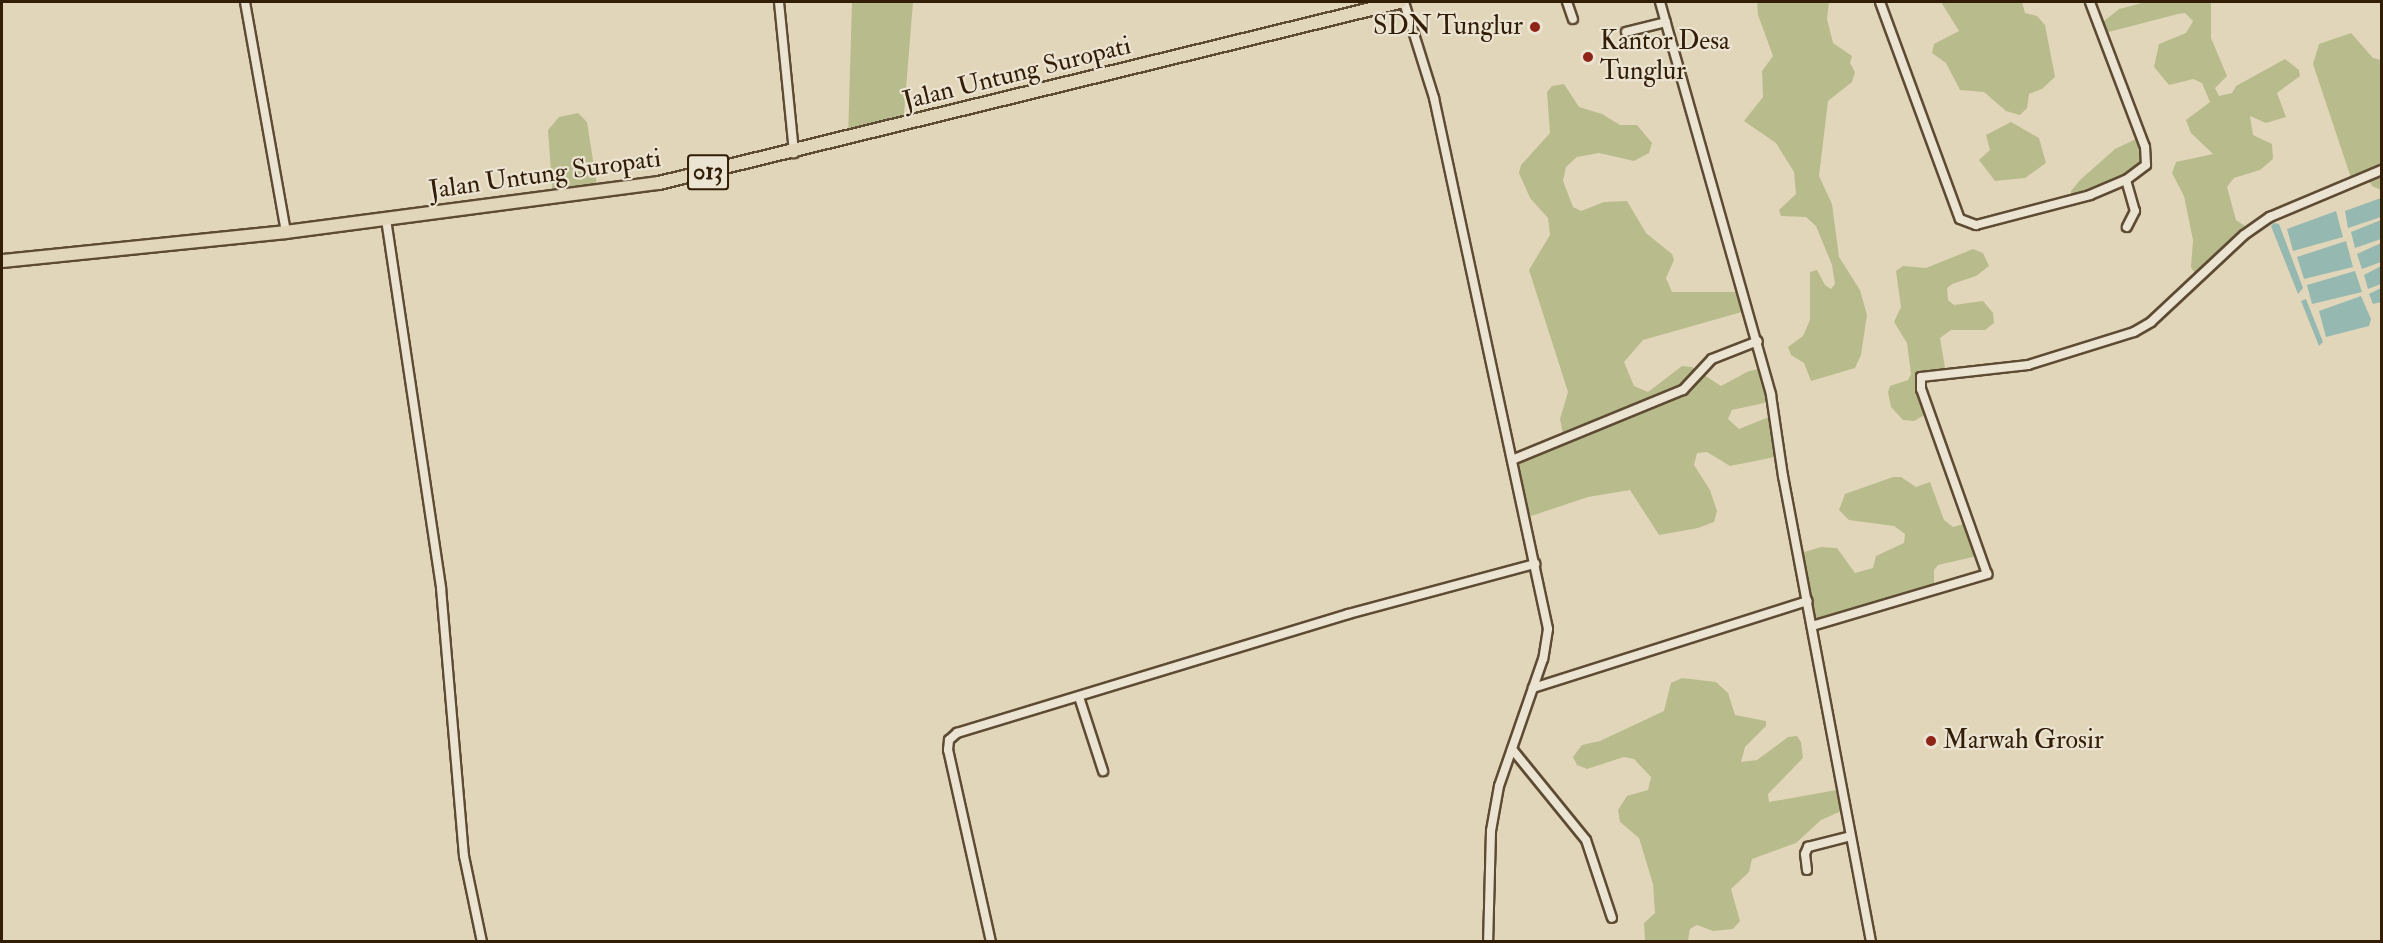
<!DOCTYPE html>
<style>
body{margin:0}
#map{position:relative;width:2383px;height:943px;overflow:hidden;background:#e2d6ba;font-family:"IM FELL Double Pica",serif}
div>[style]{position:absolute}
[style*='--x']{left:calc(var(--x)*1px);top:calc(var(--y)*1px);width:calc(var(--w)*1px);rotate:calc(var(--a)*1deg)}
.green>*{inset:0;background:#b8bc8c}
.water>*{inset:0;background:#95b9b1}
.roads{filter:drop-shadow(2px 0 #5e4b33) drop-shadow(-2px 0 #5e4b33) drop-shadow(0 2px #5e4b33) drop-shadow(0 -2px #5e4b33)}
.street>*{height:8px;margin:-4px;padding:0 4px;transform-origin:4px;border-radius:4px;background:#ece4d2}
.primary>*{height:12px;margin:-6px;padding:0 6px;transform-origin:6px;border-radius:6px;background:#e2d6ba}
.dots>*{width:16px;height:16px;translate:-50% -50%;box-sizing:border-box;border:3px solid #ece4d2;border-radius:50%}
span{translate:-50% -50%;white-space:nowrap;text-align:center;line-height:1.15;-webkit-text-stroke:4.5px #ece4d2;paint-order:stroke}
.shield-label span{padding:2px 4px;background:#ece4d2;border:2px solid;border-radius:4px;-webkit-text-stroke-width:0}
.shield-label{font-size:24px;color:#321d06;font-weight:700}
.poi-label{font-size:26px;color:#321d06}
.right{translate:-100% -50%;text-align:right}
.left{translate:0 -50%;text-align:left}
.street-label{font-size:26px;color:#321d06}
.frame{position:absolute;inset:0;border:3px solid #321d06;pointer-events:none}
</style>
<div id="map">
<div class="green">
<i style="clip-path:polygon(852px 2px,913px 2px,903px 126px,848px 139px)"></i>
<i style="clip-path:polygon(1757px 2px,1829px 2px,1827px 19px,1833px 43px,1852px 56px,1850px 63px,1855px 72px,1852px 82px,1828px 101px,1819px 176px,1832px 204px,1839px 257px,1860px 290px,1867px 315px,1861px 355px,1855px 368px,1811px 381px,1804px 363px,1791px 355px,1788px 347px,1803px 336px,1810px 320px,1810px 272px,1817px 270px,1825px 285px,1831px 289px,1835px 284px,1832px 265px,1816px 226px,1806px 217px,1781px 216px,1779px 210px,1796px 194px,1794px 172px,1776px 143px,1744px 121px,1763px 97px,1762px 71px,1773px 56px,1758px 15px)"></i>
<i style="clip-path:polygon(1941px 2px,2022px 2px,2025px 13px,2037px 16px,2045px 25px,2055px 77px,2042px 89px,2029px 94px,2027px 108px,2020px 115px,2006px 111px,1984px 92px,1960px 90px,1946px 63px,1932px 53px,1934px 44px,1959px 31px)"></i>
<i style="clip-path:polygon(2146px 2px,2211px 2px,2211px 38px,2227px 76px,2215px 88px,2219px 96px,2232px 93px,2236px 86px,2285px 59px,2299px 70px,2300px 76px,2277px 93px,2286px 117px,2266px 123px,2250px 116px,2253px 135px,2272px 144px,2273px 159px,2260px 170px,2234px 178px,2227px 187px,2236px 220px,2251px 230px,2199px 279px,2191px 267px,2193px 240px,2184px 196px,2172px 173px,2176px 162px,2213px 154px,2191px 133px,2186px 120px,2210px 102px,2202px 83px,2193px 79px,2169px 85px,2154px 67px,2159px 44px,2186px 33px,2193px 21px,2185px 13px,2178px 14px,2101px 34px,2098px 26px,2119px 9px)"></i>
<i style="clip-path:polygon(2351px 33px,2373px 58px,2381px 60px,2381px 190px,2372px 186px,2367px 177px,2353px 184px,2313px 64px,2319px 44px)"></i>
<i style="clip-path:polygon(1564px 84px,1579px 107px,1602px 114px,1620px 125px,1637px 125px,1652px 143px,1649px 153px,1634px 161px,1599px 153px,1577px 157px,1566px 167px,1563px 181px,1573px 207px,1581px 211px,1604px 202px,1627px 201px,1646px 233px,1672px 254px,1674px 260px,1666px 278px,1672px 292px,1739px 292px,1749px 310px,1643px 340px,1624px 362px,1634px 386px,1648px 392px,1682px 366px,1692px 367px,1721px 386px,1749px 371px,1765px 368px,1771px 395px,1764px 403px,1732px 410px,1728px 419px,1739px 429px,1774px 415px,1780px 456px,1730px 466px,1707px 452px,1697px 453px,1694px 465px,1710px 490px,1717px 511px,1714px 522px,1698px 528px,1659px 535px,1630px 490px,1588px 497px,1525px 518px,1512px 460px,1564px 439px,1560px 419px,1568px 392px,1529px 270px,1550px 235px,1548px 218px,1530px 198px,1519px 173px,1521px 165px,1550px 133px,1547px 92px,1552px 86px)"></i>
<i style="clip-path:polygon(578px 113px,587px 122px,598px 192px,553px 199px,548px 130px,559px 117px)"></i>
<i style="clip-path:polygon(2011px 122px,2039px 138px,2046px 163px,2025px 178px,1995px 181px,1979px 160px,1990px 150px,1986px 135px)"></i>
<i style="clip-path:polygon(2136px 139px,2142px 140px,2148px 159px,2126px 180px,2072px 199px,2071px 191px,2080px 180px,2115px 149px)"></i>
<i style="clip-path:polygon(1973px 249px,1983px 253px,1989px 266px,1976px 276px,1952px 284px,1947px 288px,1948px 300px,1954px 305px,1983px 301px,1993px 313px,1994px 323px,1985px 330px,1951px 330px,1940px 338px,1945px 368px,1942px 372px,1921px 377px,1930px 412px,1914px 421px,1903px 420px,1891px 407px,1888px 392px,1890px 386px,1908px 380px,1911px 374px,1907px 343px,1894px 322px,1901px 307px,1896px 271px,1903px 266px,1926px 268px)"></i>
<i style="clip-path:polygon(1893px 477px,1901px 477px,1916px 487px,1930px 482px,1944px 520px,1953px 527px,1970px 522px,1980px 548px,1973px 557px,1938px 565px,1934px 570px,1934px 593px,1812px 626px,1798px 554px,1821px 547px,1837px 548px,1855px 573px,1873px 568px,1876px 556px,1904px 543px,1905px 534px,1894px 526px,1849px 520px,1839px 510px,1845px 494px)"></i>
<i style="clip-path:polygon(1682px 678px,1716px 682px,1728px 693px,1735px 715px,1766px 721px,1766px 726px,1745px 747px,1741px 762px,1757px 760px,1788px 737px,1797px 736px,1801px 742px,1803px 758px,1768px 794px,1769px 802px,1842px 789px,1846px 809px,1821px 820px,1796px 843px,1752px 859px,1749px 872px,1731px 889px,1740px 921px,1733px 929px,1713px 931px,1697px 925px,1690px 929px,1688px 941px,1645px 941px,1644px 923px,1655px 913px,1653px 884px,1639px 838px,1620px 822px,1618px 810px,1627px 796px,1648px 790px,1651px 777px,1634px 759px,1624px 757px,1587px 769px,1577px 765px,1573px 757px,1582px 745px,1600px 741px,1664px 711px,1671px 683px)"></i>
</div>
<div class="water">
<i style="clip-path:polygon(2381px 198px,2381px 217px,2348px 228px,2345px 211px)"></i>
<i style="clip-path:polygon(2336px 211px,2343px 237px,2293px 251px,2287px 229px)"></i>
<i style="clip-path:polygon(2381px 220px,2381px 239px,2355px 248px,2351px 232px)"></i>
<i style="clip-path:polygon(2274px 223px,2279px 224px,2303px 288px,2298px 294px,2271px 226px)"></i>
<i style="clip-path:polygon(2346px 241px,2353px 267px,2304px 279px,2297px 257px)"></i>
<i style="clip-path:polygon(2381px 243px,2381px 262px,2362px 269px,2357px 254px)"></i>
<i style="clip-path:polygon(2381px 266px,2381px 284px,2368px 289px,2364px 275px)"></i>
<i style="clip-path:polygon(2355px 271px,2362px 292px,2312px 304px,2307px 285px)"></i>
<i style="clip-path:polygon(2381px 288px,2381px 302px,2373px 304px,2369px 294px)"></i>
<i style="clip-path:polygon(2361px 296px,2371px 319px,2369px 326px,2326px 337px,2319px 311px)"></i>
<i style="clip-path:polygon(2306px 299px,2323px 342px,2319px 346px,2301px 301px)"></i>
</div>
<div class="roads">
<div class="street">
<i style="--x:245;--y:2;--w:234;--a:79.9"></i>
<i style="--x:779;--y:2;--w:152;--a:84.3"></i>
<i style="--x:1404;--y:2;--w:101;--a:72.6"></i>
<i style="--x:1434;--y:98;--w:543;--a:77.88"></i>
<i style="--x:1548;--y:629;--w:30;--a:99"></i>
<i style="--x:1543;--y:659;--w:134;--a:109.1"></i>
<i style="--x:1499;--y:786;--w:46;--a:100.1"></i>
<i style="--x:1491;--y:831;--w:111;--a:91.5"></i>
<i style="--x:1567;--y:2;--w:18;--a:71"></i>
<i style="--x:1660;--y:2;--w:408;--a:74.2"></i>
<i style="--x:1771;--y:395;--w:82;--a:81.6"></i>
<i style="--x:1783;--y:476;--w:474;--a:79.3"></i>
<i style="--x:1880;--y:2;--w:231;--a:69.8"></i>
<i style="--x:1960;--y:219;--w:17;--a:21"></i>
<i style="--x:1976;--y:225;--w:118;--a:-14.7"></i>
<i style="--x:2090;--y:195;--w:39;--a:-23"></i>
<i style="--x:2126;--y:180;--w:25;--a:-37"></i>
<i style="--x:2146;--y:165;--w:18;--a:-93"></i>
<i style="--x:2145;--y:147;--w:155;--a:-110.8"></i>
<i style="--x:1626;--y:32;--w:41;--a:-14"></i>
<i style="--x:2126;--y:180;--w:32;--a:74"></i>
<i style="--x:2135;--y:211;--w:18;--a:117"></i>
<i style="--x:386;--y:219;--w:373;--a:81.5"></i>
<i style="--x:441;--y:588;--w:269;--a:85.1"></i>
<i style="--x:464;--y:856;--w:88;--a:78.2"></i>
<i style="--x:1512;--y:460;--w:185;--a:-22.3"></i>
<i style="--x:1683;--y:390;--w:42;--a:-46.9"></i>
<i style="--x:1712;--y:359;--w:49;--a:-21.4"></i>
<i style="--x:1812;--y:626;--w:183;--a:-16.5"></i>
<i style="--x:1987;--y:574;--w:196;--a:-109.6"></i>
<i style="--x:1921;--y:389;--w:12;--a:-90"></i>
<i style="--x:1921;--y:377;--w:108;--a:-6.4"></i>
<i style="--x:2028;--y:365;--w:111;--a:-17.3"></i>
<i style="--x:2134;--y:332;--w:20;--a:-30"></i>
<i style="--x:2151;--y:322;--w:127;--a:-43.1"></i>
<i style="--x:2244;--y:235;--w:32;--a:-35"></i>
<i style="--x:2270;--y:217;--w:121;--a:-22.8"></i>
<i style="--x:1533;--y:688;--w:288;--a:-17.6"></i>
<i style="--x:1079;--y:697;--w:78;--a:72"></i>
<i style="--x:1512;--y:749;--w:117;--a:50.9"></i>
<i style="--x:1586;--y:840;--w:82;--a:71.6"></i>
<i style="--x:1807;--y:870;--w:16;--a:-97"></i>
<i style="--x:1805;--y:854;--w:8;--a:-67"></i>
<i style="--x:1808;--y:847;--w:44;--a:-14.3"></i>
<i style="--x:991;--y:942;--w:197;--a:-102.6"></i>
<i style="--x:948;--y:750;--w:10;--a:-84"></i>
<i style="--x:949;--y:740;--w:11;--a:-41"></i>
<i style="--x:957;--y:733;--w:409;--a:-16.9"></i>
<i style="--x:1348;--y:614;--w:194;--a:-15"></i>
</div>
<div class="primary">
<i style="--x:2;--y:261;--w:285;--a:-5.8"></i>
<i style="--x:286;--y:232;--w:376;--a:-7.5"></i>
<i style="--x:659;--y:183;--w:763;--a:-13.73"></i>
</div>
</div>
<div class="dots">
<i style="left:1535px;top:27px;background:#8f2418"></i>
<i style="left:1588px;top:57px;background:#8f2418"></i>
<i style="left:1931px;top:741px;background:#8f2418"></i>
</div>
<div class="shield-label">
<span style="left:708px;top:172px">013</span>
</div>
<div class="poi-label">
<span class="right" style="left:1523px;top:27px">SDN Tunglur</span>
<span class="left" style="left:1600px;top:57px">Kantor Desa<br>Tunglur</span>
<span class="left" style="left:1943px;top:741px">Marwah Grosir</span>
</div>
<div class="street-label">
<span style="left:1017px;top:74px;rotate:-14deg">Jalan Untung Suropati</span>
<span style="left:545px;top:175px;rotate:-8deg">Jalan Untung Suropati</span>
</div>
<div class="frame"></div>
</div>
